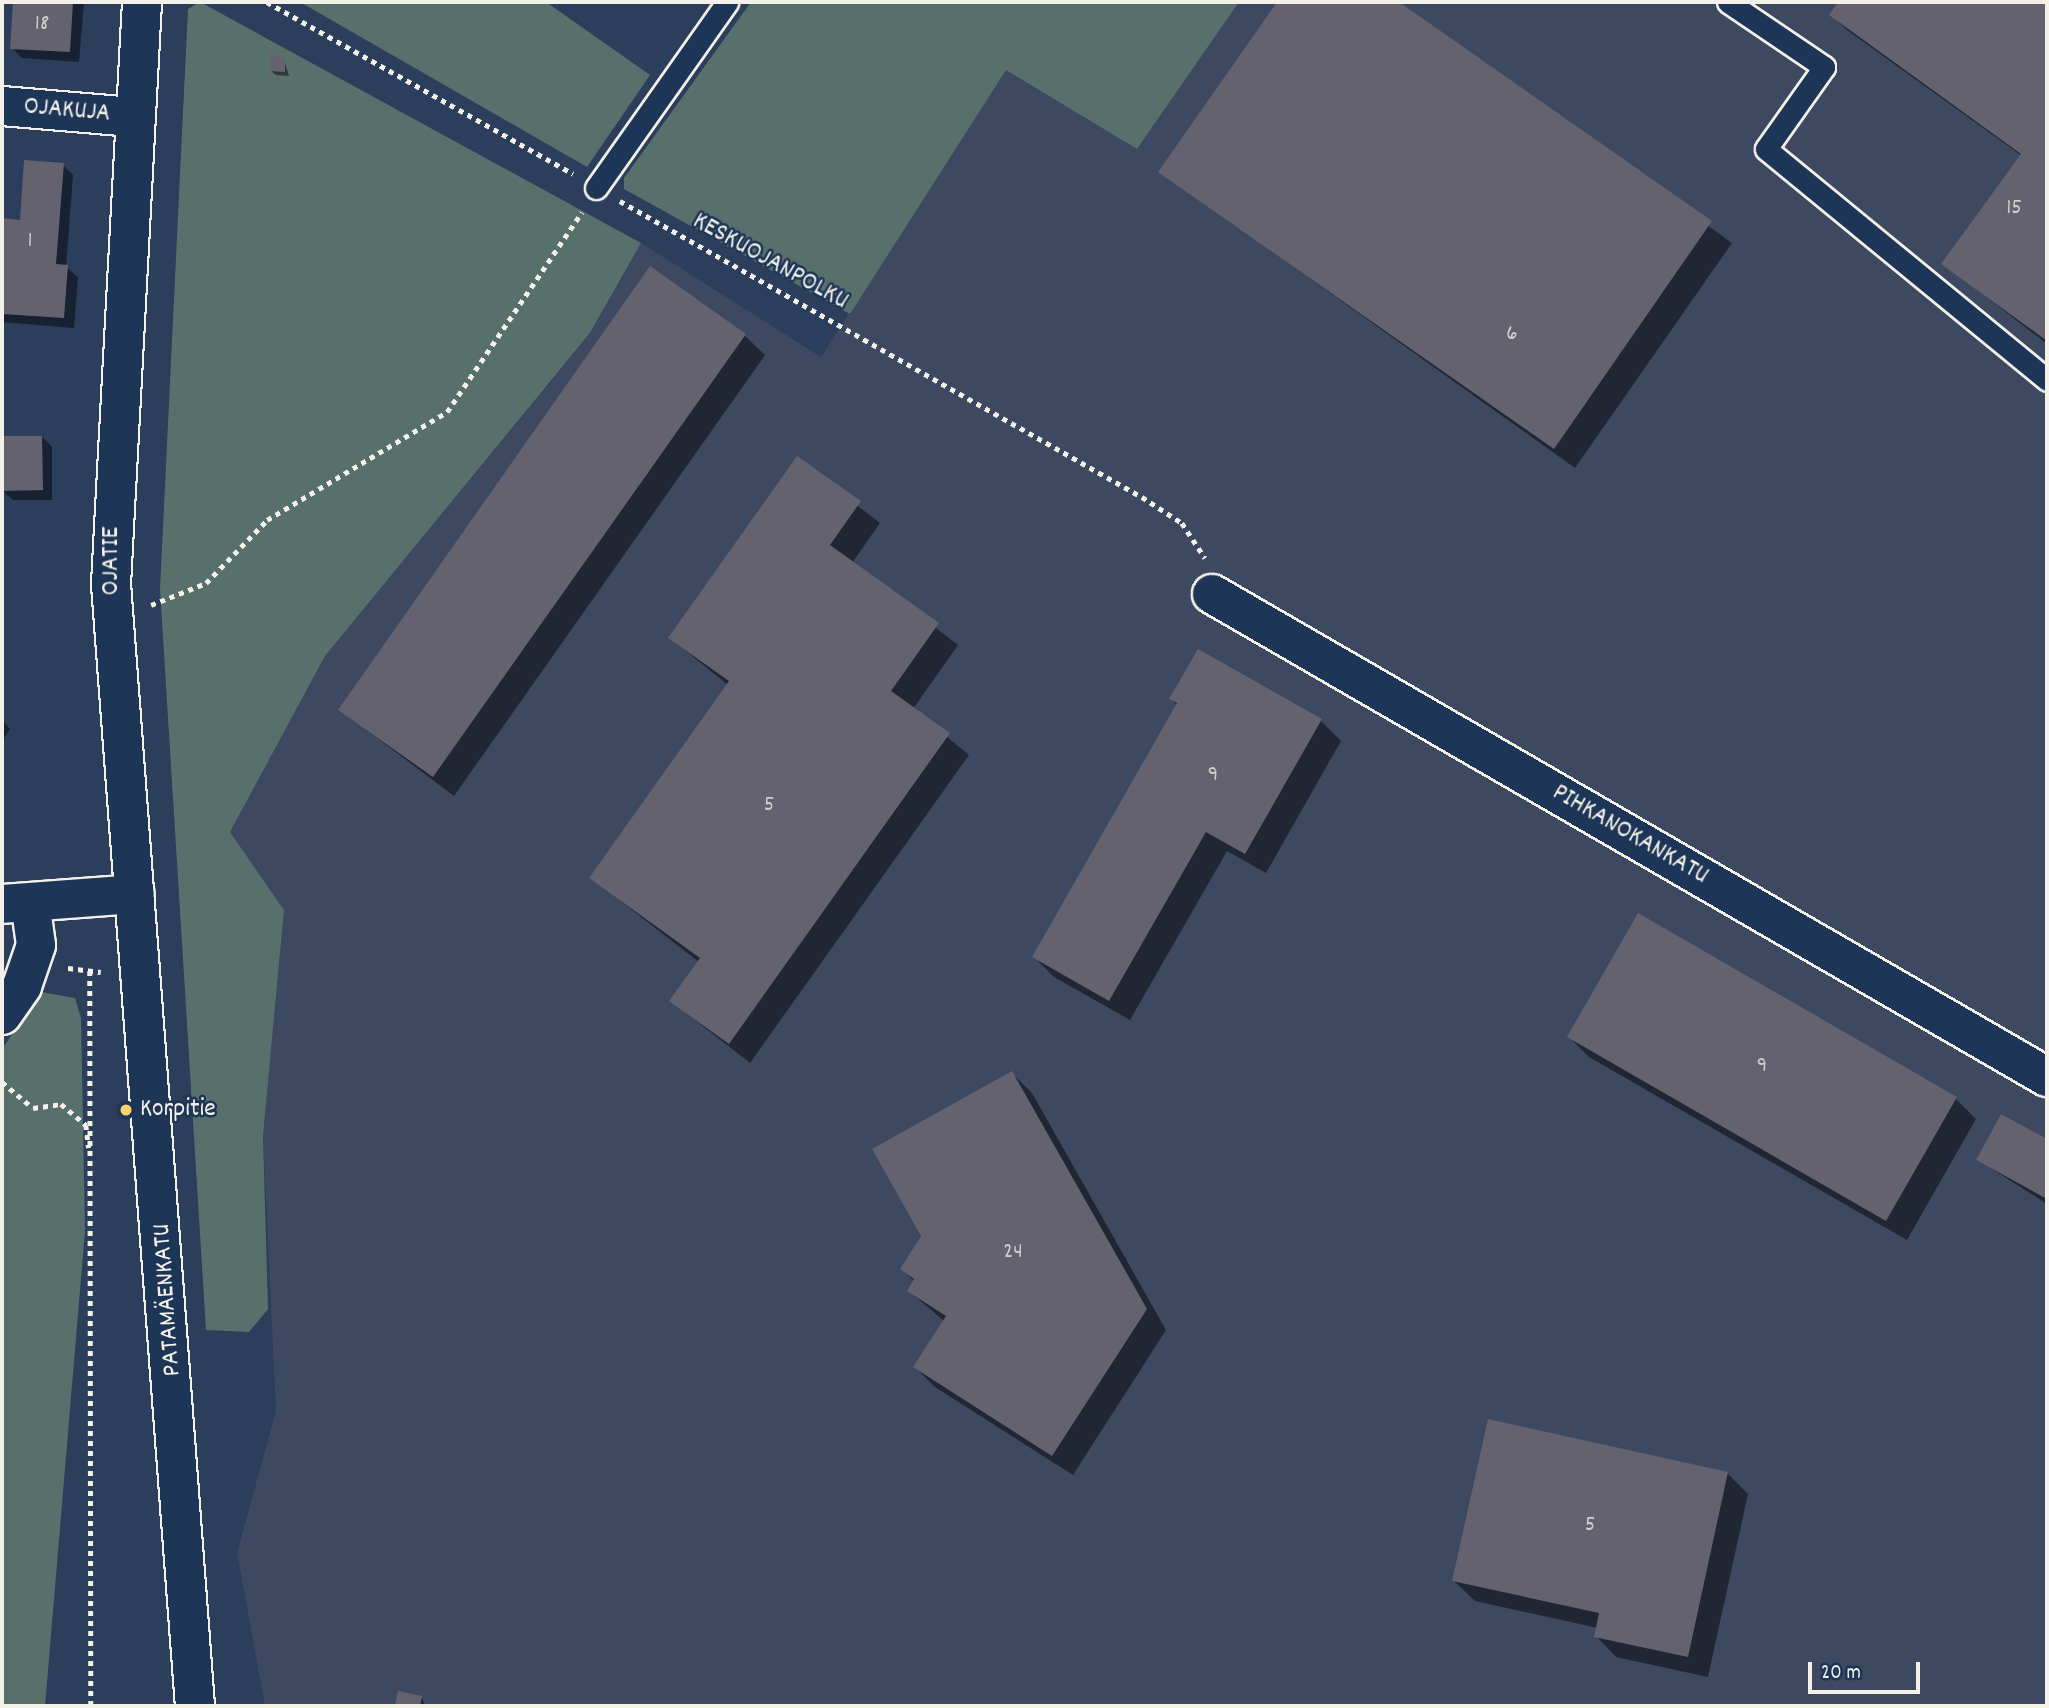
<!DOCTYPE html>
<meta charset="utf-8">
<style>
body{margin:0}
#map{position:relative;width:2049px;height:1708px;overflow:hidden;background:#2b3e5c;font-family:Dekko,sans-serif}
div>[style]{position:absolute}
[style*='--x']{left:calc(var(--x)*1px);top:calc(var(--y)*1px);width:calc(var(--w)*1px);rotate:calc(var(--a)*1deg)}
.built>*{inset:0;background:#3c4961}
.green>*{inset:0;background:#58706c}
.shadow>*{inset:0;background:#0007}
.building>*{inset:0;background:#64626e}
.path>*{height:4.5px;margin-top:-2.25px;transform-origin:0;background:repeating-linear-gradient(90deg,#f4f1e8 0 5px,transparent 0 10px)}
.roads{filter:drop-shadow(2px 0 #f4f1e8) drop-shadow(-2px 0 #f4f1e8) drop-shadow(0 2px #f4f1e8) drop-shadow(0 -2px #f4f1e8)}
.lane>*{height:21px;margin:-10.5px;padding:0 10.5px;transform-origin:10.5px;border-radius:10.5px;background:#1d3557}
.street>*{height:38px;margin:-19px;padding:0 19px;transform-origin:19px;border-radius:19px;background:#1d3557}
.secondary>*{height:38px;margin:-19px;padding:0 19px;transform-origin:19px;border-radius:19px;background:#1d3557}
.dots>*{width:19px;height:19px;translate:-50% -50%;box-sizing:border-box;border:4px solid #1d3557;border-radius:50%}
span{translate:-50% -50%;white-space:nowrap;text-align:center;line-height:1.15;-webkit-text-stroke:5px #1d3557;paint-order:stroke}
.number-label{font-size:23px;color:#d0cdca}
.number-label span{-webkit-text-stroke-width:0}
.street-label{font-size:26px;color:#f4f1e8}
.poi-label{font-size:26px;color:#f4f1e8}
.left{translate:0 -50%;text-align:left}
.frame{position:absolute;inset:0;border:4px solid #f4f1e8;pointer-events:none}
.scale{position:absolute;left:1808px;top:1662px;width:112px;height:32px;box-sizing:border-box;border:4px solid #f4f1e8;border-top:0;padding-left:9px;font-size:21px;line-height:24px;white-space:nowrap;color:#f4f1e8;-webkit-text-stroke:5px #1d3557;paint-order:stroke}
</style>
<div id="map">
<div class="built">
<i style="clip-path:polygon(1239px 2px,2047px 2px,2047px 1706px,265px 1706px,237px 1553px,276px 1411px,263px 1136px,284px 910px,230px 832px,325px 656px,590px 334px,641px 243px,821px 357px,1006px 69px,1137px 149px)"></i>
</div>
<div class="green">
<i style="clip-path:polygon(200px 2px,641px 243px,590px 333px,325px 656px,230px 832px,284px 910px,263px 1136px,268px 1309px,249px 1332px,206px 1330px,160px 589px,188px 9px)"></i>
<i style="clip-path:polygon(300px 2px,546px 2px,650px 75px,587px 167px)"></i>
<i style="clip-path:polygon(751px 2px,1239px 2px,1137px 149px,1006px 70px,850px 314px,624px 189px,624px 178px)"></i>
<i style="clip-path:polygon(41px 992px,75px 998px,81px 1018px,85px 1231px,45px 1706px,2px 1706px,2px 1049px)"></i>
</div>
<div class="shadow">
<i style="clip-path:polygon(15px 2px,84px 2px,79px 62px,22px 58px,12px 48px)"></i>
<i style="clip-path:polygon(1279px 2px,1396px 2px,1732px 243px,1575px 468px,1161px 172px)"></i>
<i style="clip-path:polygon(1840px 2px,2047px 2px,2047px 344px,1944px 264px,2022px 156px,1847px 30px,1831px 15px)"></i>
<i style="clip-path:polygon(284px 59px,289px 76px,276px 75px,271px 71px)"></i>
<i style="clip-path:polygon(63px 165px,73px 175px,66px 267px,78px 277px,74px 328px,2px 322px,2px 220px,22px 221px)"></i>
<i style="clip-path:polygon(744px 335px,765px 355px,454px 796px,340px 710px)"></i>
<i style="clip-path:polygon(42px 437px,52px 447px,52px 500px,13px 500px,2px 490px,2px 438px)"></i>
<i style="clip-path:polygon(797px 459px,880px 523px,852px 563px,958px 645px,913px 709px,969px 755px,750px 1063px,671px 1001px,699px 962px,591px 878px,728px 685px,670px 638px)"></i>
<i style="clip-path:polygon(1171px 699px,1321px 721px,1341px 741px,1266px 873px,1227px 851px,1130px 1020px,1054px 977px,1034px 957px,1177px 705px)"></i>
<i style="clip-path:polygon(2px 720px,10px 729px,2px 741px)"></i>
<i style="clip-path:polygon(1569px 1037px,1956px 1099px,1976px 1119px,1907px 1240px,1589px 1057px)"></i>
<i style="clip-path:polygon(1012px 1073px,1032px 1093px,1166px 1330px,1073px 1475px,935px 1387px,915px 1367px,944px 1321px,909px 1291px,915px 1282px,902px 1269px)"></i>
<i style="clip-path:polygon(2001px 1116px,2047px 1141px,2047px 1204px,1978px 1160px)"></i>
<i style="clip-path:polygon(1727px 1473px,1748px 1494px,1708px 1677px,1616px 1657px,1596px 1636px,1598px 1628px,1475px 1601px,1454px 1581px)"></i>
<i style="clip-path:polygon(400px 1693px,422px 1698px,425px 1706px,397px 1706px)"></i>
</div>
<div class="building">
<i style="clip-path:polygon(13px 2px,73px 2px,70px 52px,10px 49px)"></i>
<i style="clip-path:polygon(1277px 2px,1399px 2px,1712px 221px,1554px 449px,1158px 172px)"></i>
<i style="clip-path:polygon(1838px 2px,2047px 2px,2047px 341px,1941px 264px,2021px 154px,1829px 15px)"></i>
<i style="clip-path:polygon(270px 56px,285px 57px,285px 72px,270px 71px)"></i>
<i style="clip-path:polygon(24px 160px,64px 163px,56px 264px,68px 265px,64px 318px,2px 314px,2px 218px,20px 220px)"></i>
<i style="clip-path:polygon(650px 266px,746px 334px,433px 777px,338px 710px)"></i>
<i style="clip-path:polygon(2px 436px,42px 436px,43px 490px,2px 491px)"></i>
<i style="clip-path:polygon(797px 456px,861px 501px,830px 545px,939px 623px,891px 691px,950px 733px,729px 1044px,669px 1001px,700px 958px,589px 878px,729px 681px,668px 638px)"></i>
<i style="clip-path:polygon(1198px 649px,1322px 719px,1245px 854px,1206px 832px,1109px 1001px,1032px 957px,1177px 703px,1169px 699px)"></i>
<i style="clip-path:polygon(1638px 913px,1957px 1097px,1886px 1221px,1567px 1037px)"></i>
<i style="clip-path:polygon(1012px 1071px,1147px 1309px,1052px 1456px,913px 1367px,946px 1316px,907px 1291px,914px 1279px,900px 1269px,921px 1236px,872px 1149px)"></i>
<i style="clip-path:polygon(2001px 1114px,2047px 1139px,2047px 1199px,1976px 1160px)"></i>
<i style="clip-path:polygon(1488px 1419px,1728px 1472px,1688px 1657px,1594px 1637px,1599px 1613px,1452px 1581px)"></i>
<i style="clip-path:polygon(398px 1691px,422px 1696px,420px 1706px,395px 1706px)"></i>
</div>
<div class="path">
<i style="--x:267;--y:2;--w:351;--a:29.3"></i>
<i style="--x:620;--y:201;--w:600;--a:29.56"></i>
<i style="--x:1142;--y:497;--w:48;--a:33"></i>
<i style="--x:1182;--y:523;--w:42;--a:56.7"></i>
<i style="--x:151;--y:605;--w:59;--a:-21.8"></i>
<i style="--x:206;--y:583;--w:88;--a:-45.9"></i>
<i style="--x:267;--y:520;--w:210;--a:-31"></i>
<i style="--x:447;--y:412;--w:241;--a:-56"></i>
<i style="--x:68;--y:968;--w:33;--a:7"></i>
<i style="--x:90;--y:971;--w:735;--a:89.92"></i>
<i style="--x:2;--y:1082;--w:40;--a:40"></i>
<i style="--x:33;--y:1108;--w:28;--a:-8"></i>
<i style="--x:61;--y:1104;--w:33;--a:40"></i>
<i style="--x:86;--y:1125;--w:23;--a:83"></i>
</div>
<div class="roads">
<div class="lane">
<i style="--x:1728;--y:2;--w:116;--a:34.1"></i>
<i style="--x:1824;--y:67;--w:100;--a:125.3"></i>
<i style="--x:1766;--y:149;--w:364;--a:39.4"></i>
<i style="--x:596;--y:188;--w:228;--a:-54.8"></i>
</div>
<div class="street">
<i style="--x:2;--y:106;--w:131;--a:4.8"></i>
<i style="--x:1212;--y:594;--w:965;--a:30.05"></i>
<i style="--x:2;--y:1015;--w:35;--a:-55"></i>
<i style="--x:22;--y:986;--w:43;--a:-71.1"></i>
<i style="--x:36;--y:945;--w:43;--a:-97.9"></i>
</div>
<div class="secondary">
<i style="--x:142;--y:2;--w:583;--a:93.05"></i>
<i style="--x:111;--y:584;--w:1125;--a:85.72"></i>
<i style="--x:2;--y:904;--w:133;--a:-4.3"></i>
</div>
</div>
<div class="dots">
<i style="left:126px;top:1110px;background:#ffd166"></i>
</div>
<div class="number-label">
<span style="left:42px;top:25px">18</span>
<span style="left:2014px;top:209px">15</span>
<span style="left:30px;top:242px">1</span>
<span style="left:1512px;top:335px">6</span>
<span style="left:1213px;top:776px">9</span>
<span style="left:769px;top:806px">5</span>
<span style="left:1762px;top:1067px">9</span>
<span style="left:1013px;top:1253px">24</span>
<span style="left:1590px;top:1526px">5</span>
</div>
<div class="street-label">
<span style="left:67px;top:111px;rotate:5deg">OJAKUJA</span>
<span style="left:770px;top:262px;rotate:29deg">KESKUOJANPOLKU</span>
<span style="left:112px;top:561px;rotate:-90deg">OJATIE</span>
<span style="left:1630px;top:835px;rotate:30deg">PIHKANOKANKATU</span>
<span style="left:168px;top:1300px;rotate:-94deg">PATAMÄENKATU</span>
</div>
<div class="poi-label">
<span class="left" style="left:140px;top:1110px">Korpitie</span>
</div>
<div class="frame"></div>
<div class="scale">20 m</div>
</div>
